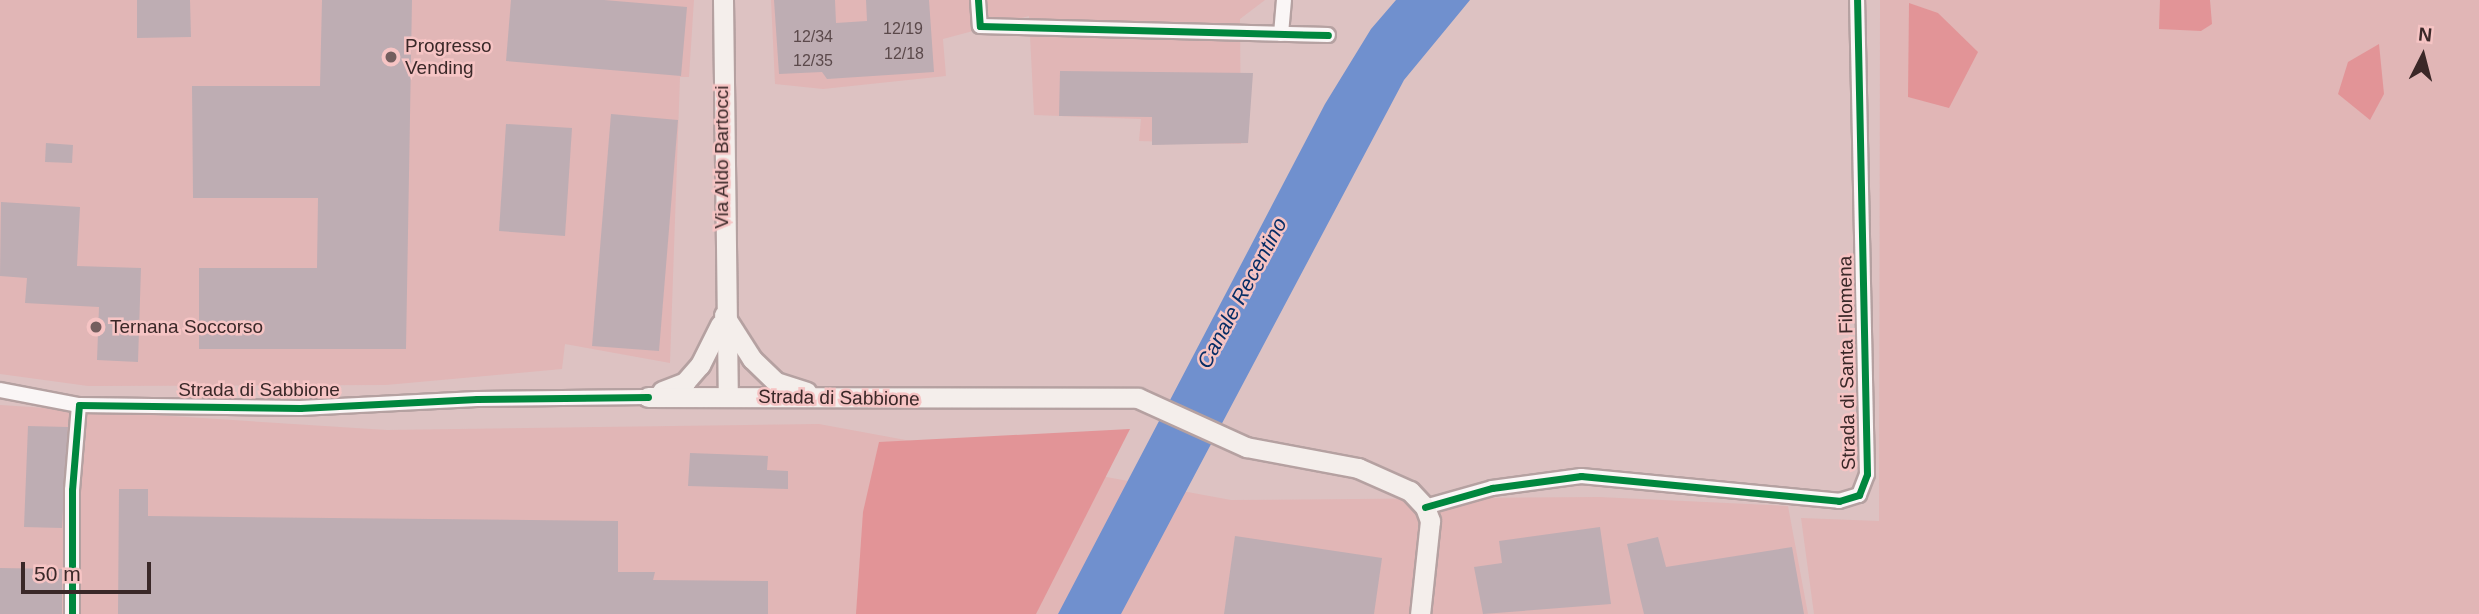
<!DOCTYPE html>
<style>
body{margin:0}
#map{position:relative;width:2479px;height:614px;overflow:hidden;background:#ddc2c2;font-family:Arial,sans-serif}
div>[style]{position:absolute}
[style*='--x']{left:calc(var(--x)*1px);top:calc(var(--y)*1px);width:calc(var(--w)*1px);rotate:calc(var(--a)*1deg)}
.built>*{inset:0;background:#e1b6b6}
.forest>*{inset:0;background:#e29497}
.water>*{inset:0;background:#7090ce}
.building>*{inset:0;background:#beadb3}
.roads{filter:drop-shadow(2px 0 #b5a1a1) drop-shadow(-2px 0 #b5a1a1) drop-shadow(0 2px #b5a1a1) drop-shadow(0 -2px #b5a1a1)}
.minor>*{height:14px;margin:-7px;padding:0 7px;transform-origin:7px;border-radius:7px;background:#faf6f6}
.secondary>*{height:19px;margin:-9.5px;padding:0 9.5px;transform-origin:9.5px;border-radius:9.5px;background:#f4eeeb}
.cycleway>*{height:7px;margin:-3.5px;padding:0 3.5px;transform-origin:3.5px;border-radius:3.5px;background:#00873e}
.dots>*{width:19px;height:19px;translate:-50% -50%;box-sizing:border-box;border:4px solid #f6c4c4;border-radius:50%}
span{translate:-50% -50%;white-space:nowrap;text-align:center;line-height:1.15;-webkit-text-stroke:5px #f6c4c4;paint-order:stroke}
.number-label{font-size:16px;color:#5b494b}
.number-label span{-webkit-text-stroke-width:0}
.poi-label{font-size:19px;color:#3a2828}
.left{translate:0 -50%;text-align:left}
.street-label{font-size:19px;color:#3a2828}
.water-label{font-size:21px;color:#072d65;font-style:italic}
.north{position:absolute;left:2388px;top:21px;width:70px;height:70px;-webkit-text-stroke:5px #f6c4c4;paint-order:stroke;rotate:6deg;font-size:19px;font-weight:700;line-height:28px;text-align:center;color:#3a2828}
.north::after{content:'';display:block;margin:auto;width:24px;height:32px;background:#3a2828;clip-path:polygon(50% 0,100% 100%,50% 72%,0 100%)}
.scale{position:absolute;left:21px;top:562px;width:130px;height:32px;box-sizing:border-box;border:4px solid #3a2828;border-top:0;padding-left:9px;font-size:21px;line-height:24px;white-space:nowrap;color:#3a2828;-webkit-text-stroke:5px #f6c4c4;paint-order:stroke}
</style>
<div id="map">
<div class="built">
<i style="clip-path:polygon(0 0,694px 0,689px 77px,680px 77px,670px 363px,565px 344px,562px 369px,386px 385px,88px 386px,0 374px)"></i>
<i style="clip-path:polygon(771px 0,1265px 0,1240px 19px,1241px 144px,1139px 141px,1141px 119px,1034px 115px,1029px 16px,943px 39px,946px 76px,823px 89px,775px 84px)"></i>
<i style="clip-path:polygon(1880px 0,2479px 0,2479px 614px,1814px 614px,1801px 518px,1879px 521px)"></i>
<i style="clip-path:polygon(0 405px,387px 430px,819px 424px,1231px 500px,1599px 497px,1788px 506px,1808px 614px,0 614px)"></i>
</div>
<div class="forest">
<i style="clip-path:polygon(2160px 0,2210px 0,2212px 24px,2201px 31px,2159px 29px)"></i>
<i style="clip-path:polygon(1909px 3px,1938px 13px,1978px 52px,1949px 108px,1908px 97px)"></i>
<i style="clip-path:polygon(2379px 44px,2384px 94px,2370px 120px,2338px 94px,2348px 62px)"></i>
<i style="clip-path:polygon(1130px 429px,1036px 614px,856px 614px,863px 512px,879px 442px)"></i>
</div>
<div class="water">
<i style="clip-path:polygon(1396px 0,1470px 0,1404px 80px,1121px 614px,1058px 614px,1325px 104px,1371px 29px)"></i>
</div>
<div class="building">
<i style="clip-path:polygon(137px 0,190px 0,191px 37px,137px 38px)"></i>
<i style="clip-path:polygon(322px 0,412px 0,406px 349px,199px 349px,199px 268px,317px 268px,318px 198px,193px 198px,192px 86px,320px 86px)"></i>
<i style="clip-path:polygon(511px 0,604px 0,687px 7px,681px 76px,506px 61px)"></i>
<i style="clip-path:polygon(774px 0,835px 0,836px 23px,867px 21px,866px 0,929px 0,934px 72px,827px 79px,822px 72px,779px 74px)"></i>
<i style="clip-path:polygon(1060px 71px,1253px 73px,1248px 143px,1152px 145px,1152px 117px,1059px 116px)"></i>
<i style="clip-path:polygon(611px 114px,678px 120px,659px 351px,592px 346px)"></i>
<i style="clip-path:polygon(506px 124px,572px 128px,565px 236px,499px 231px)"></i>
<i style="clip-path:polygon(46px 143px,73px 145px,72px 163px,45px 162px)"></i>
<i style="clip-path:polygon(1px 202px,80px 207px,77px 266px,141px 268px,138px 362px,97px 360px,99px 307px,25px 303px,27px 278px,0 276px)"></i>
<i style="clip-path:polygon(28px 426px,68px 427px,62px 528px,24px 527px)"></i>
<i style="clip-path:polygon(690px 453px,768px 456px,767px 470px,788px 471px,788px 489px,688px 486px)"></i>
<i style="clip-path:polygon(119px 489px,148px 489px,148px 516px,618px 521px,618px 572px,655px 572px,653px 580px,768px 581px,768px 614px,118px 614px)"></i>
<i style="clip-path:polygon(1600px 527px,1611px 604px,1483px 614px,1474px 567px,1502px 563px,1499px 541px)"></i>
<i style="clip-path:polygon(1235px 536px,1382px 558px,1374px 614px,1224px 614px)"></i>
<i style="clip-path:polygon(1658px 537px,1666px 567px,1792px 547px,1804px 614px,1644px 614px,1627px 544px)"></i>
<i style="clip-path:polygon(0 568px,62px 569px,62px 614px,0 614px)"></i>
</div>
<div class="roads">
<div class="minor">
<i style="--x:978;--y:0;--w:26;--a:86"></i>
<i style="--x:980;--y:26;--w:348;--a:1.5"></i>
<i style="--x:1281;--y:34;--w:34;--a:-85"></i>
<i style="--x:0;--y:390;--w:80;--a:10.8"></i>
<i style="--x:1425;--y:507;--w:70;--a:-15.8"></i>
<i style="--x:1492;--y:488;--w:90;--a:-7.7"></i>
<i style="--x:1581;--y:476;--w:259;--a:5.5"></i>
<i style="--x:1839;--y:501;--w:21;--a:-17"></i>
<i style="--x:1859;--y:495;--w:22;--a:-69"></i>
<i style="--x:1867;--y:474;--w:474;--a:-91.2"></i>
<i style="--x:72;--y:614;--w:124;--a:-90"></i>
<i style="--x:72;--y:490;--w:85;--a:-85.3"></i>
<i style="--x:79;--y:405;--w:221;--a:0.8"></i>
<i style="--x:300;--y:408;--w:177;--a:-2.9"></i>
<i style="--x:477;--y:399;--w:171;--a:-0.7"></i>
</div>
<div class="secondary">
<i style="--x:723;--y:0;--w:395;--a:89.3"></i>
<i style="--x:724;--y:315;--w:52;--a:57.5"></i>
<i style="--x:752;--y:359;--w:33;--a:44"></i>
<i style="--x:776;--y:382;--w:32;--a:18"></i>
<i style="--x:662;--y:391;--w:25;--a:-21"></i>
<i style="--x:685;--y:382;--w:23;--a:-49"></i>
<i style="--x:700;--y:365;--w:45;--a:-63.4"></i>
<i style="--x:648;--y:397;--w:490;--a:0.1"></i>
<i style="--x:1138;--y:398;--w:119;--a:24.4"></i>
<i style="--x:1246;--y:447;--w:114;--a:10.6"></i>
<i style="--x:1358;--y:468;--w:57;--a:23.9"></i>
<i style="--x:1410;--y:491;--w:22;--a:47"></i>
<i style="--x:1425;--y:507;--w:15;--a:70"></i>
<i style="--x:1430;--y:521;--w:94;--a:96.1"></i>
</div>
</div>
<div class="cycleway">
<i style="--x:978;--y:0;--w:26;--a:86"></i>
<i style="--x:980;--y:26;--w:348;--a:1.5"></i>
<i style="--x:1425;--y:507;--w:70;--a:-15.8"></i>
<i style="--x:1492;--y:488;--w:90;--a:-7.7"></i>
<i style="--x:1581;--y:476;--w:259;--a:5.5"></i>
<i style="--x:1839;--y:501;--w:21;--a:-17"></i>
<i style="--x:1859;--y:495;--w:22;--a:-69"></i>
<i style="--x:1867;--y:474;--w:474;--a:-91.2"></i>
<i style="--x:72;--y:614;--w:124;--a:-90"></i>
<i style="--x:72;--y:490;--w:85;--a:-85.3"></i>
<i style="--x:79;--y:405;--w:221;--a:0.8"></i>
<i style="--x:300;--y:408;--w:177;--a:-2.9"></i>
<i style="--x:477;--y:399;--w:171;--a:-0.7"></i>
</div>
<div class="dots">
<i style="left:391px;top:57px;background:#735e5e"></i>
<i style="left:96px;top:327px;background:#735e5e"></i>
</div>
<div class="number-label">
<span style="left:903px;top:29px">12/19</span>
<span style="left:813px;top:37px">12/34</span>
<span style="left:904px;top:54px">12/18</span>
<span style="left:813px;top:61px">12/35</span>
</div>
<div class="poi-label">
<span class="left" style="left:405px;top:57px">Progresso<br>Vending</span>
<span class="left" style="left:110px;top:327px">Ternana Soccorso</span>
</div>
<div class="street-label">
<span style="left:722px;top:157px;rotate:-90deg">Via Aldo Bartocci</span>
<span style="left:1847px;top:363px;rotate:-91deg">Strada di Santa Filomena</span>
<span style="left:259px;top:390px">Strada di Sabbione</span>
<span style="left:839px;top:398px;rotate:1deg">Strada di Sabbione</span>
</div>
<div class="water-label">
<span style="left:1242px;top:293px;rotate:-62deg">Canale Recentino</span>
</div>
<div class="north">N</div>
<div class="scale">50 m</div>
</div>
